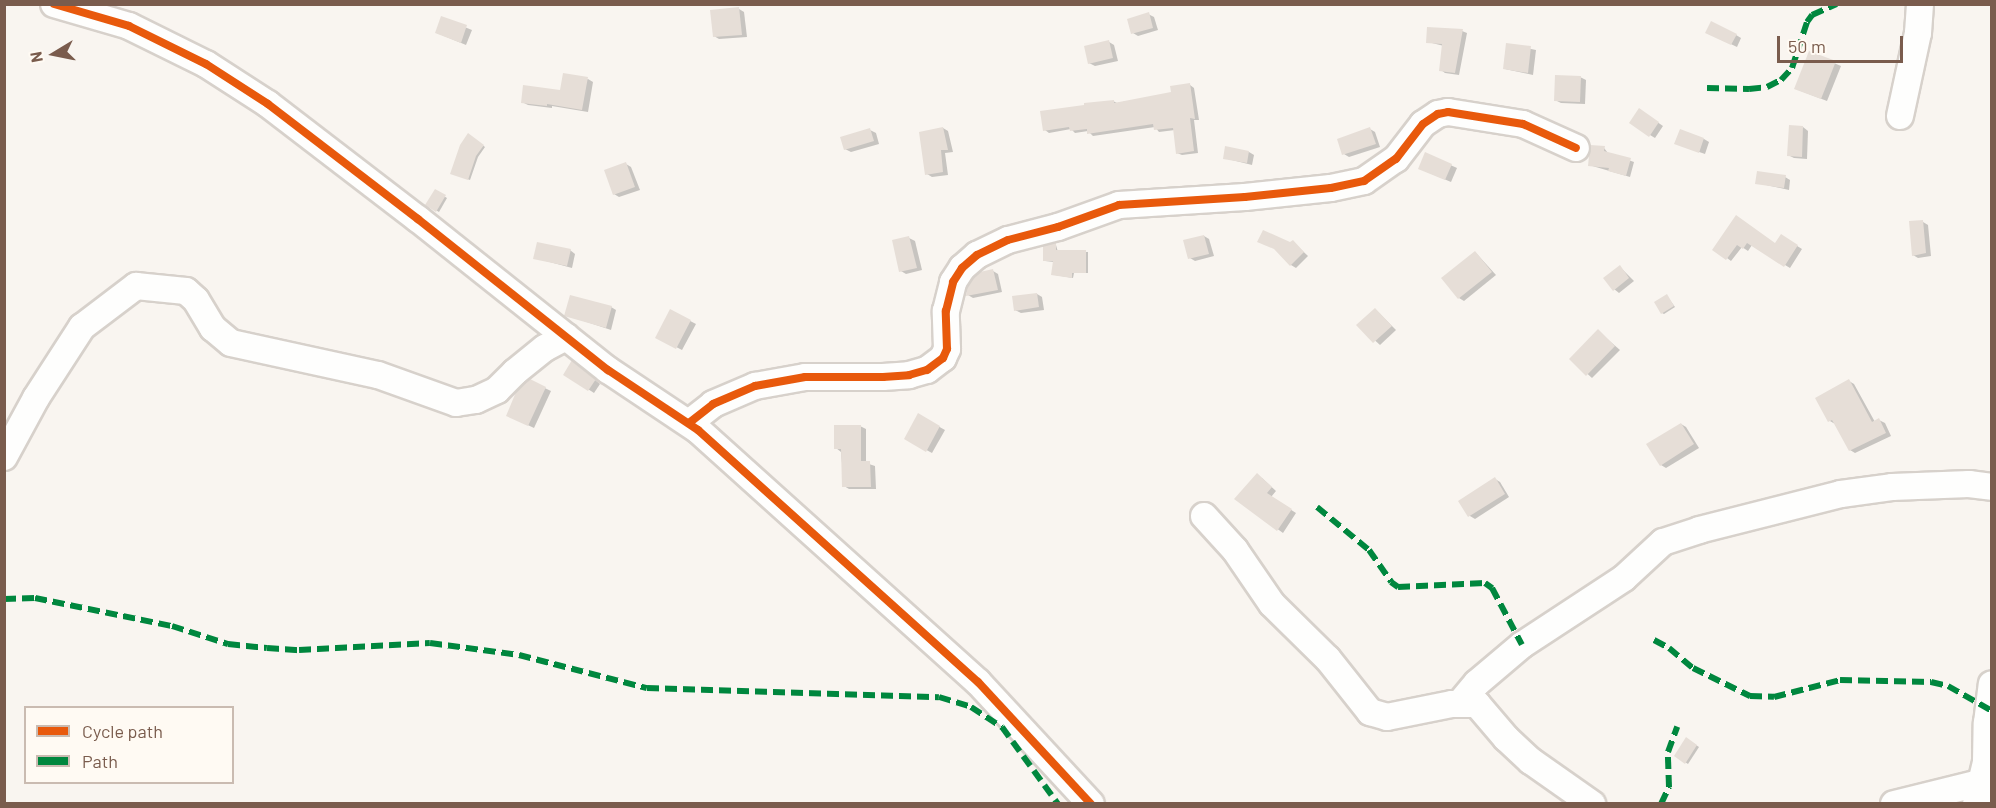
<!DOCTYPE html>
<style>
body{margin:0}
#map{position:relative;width:1996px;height:808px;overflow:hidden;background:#f9f5f0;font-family:Barlow,sans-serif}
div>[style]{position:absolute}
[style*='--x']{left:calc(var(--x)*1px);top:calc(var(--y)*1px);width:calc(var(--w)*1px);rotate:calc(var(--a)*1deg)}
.shadow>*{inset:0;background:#0003}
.building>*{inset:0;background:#e6ded7}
.roads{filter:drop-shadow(2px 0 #d7d1cb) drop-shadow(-2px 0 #d7d1cb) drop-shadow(0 2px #d7d1cb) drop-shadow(0 -2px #d7d1cb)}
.minor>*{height:26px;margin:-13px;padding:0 13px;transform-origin:13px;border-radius:13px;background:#fefefd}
.quiet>*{height:6px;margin-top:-3px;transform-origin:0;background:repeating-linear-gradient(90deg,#00873e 0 12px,transparent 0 18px)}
.cycleway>*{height:8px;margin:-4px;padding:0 4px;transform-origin:4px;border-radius:4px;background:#e8590c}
span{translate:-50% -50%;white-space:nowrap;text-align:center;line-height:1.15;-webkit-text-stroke:6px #fffaf3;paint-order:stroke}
.frame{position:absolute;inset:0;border:6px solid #7a5c4d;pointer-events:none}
.legend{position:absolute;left:24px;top:706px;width:210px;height:78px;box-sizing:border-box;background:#fffaf3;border:2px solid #cabbb1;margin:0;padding:8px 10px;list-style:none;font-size:18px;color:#7a5c4d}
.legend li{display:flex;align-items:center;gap:12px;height:30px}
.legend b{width:30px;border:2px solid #cabbb1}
.north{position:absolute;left:24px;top:24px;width:60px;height:60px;-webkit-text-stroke:4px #fffaf3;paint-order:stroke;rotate:260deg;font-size:16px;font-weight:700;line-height:24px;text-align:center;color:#7a5c4d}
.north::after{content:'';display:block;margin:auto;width:21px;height:27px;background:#7a5c4d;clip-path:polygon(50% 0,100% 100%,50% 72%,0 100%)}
.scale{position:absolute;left:1777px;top:36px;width:126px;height:27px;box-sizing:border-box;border:3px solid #7a5c4d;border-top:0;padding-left:8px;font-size:18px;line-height:21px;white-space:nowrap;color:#7a5c4d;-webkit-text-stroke:4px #fffaf3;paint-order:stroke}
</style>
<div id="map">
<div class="shadow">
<i style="clip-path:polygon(739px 9px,744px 12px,747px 37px,719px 39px,714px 36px)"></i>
<i style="clip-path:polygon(1148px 14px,1154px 17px,1158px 30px,1138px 36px,1133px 33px)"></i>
<i style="clip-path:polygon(442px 18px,472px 30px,466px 45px,437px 33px)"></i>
<i style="clip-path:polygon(1462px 31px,1467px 33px,1459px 75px,1445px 73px,1441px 70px,1444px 46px,1428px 42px)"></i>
<i style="clip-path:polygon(1712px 35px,1736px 35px,1741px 38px,1737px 47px)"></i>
<i style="clip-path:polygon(1109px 42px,1114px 45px,1118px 61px,1095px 66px,1089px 63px)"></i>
<i style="clip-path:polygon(1507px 44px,1536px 50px,1533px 75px,1505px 69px)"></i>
<i style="clip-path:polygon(1810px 53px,1841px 66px,1827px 101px,1801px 91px)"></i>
<i style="clip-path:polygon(1580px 77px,1586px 80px,1585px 104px,1561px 103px,1555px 100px)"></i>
<i style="clip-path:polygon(588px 79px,593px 82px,588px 112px,552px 106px,552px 108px,528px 105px,522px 102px,561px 92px)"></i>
<i style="clip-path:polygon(1190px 85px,1194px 88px,1199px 120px,1194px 120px,1198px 153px,1182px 155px,1177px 153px,1175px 130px,1159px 132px,1155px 127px,1093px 136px,1088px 131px,1075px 133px,1071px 129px,1049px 133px,1045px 130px,1113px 101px,1117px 103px,1173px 93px)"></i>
<i style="clip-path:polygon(1644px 113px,1663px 126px,1655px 138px,1650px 135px)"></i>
<i style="clip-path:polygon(1803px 127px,1808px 131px,1807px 159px,1794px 158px,1788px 155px)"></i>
<i style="clip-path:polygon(943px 128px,948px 131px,953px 152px,945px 153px,948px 175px,932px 177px,927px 174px)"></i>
<i style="clip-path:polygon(1370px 129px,1375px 132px,1380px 147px,1349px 157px,1344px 154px)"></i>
<i style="clip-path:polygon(870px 130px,876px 133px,879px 144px,851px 152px,845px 149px)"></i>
<i style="clip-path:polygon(469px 135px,485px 147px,478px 157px,470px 180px,454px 174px)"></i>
<i style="clip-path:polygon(1704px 139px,1709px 142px,1705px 154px,1682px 146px)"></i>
<i style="clip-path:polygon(1604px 148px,1608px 153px,1634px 162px,1630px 177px,1589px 165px)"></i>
<i style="clip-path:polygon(1249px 152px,1254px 155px,1252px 165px,1224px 158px)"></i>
<i style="clip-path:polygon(1426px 154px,1457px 168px,1451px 182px,1425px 171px)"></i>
<i style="clip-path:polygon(626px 164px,631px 167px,640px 190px,619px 197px,614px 194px)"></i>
<i style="clip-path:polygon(1785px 177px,1790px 180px,1789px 190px,1757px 183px)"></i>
<i style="clip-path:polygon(435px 191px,447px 198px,439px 212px,427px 205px)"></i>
<i style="clip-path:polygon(1737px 217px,1776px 245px,1781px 236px,1802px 249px,1790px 268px,1752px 245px,1748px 251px,1742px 247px,1731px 261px,1727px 258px)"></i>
<i style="clip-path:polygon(1923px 222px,1928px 225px,1931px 256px,1918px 258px,1913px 255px)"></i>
<i style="clip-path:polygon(1204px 236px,1209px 239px,1214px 256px,1195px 261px,1190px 258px)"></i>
<i style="clip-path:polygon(909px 238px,915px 241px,922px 270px,906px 274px,901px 271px)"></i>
<i style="clip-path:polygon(1293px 242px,1308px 256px,1296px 268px,1291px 265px,1291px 244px)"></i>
<i style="clip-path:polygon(1056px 245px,1058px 252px,1088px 252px,1088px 273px,1074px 273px,1073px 278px,1055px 275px,1054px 262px,1045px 261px)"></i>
<i style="clip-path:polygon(570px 250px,575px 254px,572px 268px,535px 258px)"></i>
<i style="clip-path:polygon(1476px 253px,1496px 275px,1464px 301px,1459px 298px)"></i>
<i style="clip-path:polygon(1620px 267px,1634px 281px,1619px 293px,1614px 289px)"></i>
<i style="clip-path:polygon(993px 271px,998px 274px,1002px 292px,973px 298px,968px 295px)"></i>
<i style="clip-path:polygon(1037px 294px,1042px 297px,1044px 310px,1021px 313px,1015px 310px)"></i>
<i style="clip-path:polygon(1667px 296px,1675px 307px,1664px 314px,1662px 313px)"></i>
<i style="clip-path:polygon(611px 307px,616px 310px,611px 330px,566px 315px)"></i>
<i style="clip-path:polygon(1375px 309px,1396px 330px,1380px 345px,1358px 325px)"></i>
<i style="clip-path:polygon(671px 311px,696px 324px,682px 350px,657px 337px)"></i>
<i style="clip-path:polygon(1598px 331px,1620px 350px,1592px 378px,1571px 359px)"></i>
<i style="clip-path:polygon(577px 365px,600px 384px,594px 393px,565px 374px)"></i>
<i style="clip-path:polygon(530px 381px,551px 391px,534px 428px,513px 418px)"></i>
<i style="clip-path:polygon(1849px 381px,1854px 384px,1875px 422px,1879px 420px,1885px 423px,1891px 436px,1855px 453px,1850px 450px,1835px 424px,1830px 421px)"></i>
<i style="clip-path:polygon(918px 415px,945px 430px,932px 453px,906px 439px)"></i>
<i style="clip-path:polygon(1681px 424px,1686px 427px,1699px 448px,1666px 468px,1661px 465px)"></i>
<i style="clip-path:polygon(860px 426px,866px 429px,866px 463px,875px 466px,876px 489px,849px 489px,844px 486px,841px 452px,836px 448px)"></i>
<i style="clip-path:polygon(1262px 478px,1276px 491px,1271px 497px,1296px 513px,1283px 533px,1237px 499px)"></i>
<i style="clip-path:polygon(1495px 479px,1500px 482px,1509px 497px,1475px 519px,1470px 516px,1460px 502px)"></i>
<i style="clip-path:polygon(1687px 739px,1699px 747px,1688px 764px,1676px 756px)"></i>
</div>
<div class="building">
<i style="clip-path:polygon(739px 7px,742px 35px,713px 37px,710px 10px)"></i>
<i style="clip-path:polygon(1149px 12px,1153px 28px,1131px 34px,1127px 19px)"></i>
<i style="clip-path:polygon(441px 16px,467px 25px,461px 43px,435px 33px)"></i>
<i style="clip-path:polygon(1711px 21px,1737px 34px,1731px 45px,1705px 33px)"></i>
<i style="clip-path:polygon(1427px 27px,1463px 29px,1455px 73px,1439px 71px,1442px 44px,1426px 43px)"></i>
<i style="clip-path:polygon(1109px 40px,1113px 58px,1088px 64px,1084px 46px)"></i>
<i style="clip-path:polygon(1506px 43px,1531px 46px,1528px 73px,1503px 69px)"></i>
<i style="clip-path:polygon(1809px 51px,1836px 61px,1821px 99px,1794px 89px)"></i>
<i style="clip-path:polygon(563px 73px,588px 77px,582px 110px,547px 104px,547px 106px,521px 103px,523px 85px,560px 90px)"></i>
<i style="clip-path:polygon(1555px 75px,1581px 76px,1580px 102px,1554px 101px)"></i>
<i style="clip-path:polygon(1190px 83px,1195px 119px,1190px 118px,1194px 151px,1176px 154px,1173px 128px,1154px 130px,1153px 124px,1087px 134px,1087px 129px,1070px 131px,1069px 127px,1043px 131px,1040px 111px,1084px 105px,1084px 103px,1114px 100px,1114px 103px,1171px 92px,1170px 86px)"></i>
<i style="clip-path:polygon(1639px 108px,1659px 122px,1649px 137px,1629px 123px)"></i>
<i style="clip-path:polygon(1789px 125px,1803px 126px,1802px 157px,1787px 156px)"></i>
<i style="clip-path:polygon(943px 127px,948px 150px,941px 150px,943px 172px,925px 175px,919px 132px)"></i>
<i style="clip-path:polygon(1370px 127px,1376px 144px,1342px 155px,1337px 139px)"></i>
<i style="clip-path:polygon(870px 128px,874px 141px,844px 150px,840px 137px)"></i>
<i style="clip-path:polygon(1680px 129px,1704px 138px,1699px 153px,1674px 144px)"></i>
<i style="clip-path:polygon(468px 133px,484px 145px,476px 156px,468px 180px,450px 174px,460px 145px)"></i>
<i style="clip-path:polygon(1590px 145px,1605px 146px,1604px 151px,1631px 158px,1626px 176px,1608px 171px,1609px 168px,1588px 166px)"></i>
<i style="clip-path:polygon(1225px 146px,1249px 151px,1247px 163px,1223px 159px)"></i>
<i style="clip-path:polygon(1425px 152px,1452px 164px,1445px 180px,1418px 169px)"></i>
<i style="clip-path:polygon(626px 162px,635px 187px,613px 195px,604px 170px)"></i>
<i style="clip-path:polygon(1757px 171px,1786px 175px,1784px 188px,1755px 184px)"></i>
<i style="clip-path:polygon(435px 189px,446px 195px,436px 212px,425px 205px)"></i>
<i style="clip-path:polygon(1736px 215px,1775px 243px,1781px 234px,1798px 245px,1784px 267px,1747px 243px,1743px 249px,1737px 245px,1726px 260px,1712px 250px)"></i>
<i style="clip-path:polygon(1923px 220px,1926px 253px,1912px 256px,1909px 221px)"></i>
<i style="clip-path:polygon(1263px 230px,1290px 242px,1293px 240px,1304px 252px,1290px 266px,1274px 249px,1257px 242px)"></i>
<i style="clip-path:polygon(1204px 235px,1209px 254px,1188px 259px,1183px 240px)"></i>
<i style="clip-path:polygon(909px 236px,917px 268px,899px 272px,892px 240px)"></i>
<i style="clip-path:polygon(537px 242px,571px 249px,567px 266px,533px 259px)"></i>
<i style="clip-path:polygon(1056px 243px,1056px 250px,1086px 250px,1086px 273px,1072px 273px,1072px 278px,1051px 275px,1053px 261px,1043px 261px,1043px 246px)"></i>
<i style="clip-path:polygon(1475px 251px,1492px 272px,1458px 299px,1441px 278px)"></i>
<i style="clip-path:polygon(1620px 265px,1629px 278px,1613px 291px,1603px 278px)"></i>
<i style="clip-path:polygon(993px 269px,998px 290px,966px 296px,967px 288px,973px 278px,980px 272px)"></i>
<i style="clip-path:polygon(1037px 293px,1039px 307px,1014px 311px,1012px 296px)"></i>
<i style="clip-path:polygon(1667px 294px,1674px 306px,1661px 314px,1654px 302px)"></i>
<i style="clip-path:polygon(570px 295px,612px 306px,606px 328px,564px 316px)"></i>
<i style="clip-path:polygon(1375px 308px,1392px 326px,1373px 343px,1356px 325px)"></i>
<i style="clip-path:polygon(670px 309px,691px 320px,676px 349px,655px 338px)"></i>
<i style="clip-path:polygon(1598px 329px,1615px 346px,1586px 376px,1569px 359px)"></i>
<i style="clip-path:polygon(572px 360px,596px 379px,588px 391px,563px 375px)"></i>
<i style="clip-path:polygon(530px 379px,546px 387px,528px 426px,506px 416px,516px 392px)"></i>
<i style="clip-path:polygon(1849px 379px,1872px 422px,1879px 418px,1886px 433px,1849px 451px,1832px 420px,1828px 422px,1815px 398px)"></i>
<i style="clip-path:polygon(918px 413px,940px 426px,926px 452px,904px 439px)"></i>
<i style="clip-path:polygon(1681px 423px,1694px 444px,1660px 466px,1646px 444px)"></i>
<i style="clip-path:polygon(834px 425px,861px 425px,861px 461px,870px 461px,871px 487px,842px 487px,841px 449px,834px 449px)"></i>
<i style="clip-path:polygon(1257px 473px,1272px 487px,1267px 493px,1292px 509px,1277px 531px,1234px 499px)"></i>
<i style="clip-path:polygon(1495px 477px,1505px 494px,1468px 517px,1458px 501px)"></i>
<i style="clip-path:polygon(1686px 737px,1697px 745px,1685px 764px,1674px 756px)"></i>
</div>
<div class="roads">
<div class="minor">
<i style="--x:54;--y:4;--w:78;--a:16.3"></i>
<i style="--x:129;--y:26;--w:86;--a:26.3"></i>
<i style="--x:206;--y:64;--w:74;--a:32.8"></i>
<i style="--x:268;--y:104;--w:189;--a:37.5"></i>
<i style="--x:418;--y:219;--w:243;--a:38.5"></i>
<i style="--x:608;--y:370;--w:108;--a:33.7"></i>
<i style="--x:698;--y:430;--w:377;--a:42"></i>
<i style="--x:978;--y:682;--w:166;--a:47.2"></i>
<i style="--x:1900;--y:116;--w:85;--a:-77.8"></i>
<i style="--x:1918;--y:33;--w:29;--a:-86"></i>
<i style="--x:689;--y:423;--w:31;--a:-38"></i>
<i style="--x:713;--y:404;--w:46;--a:-23.2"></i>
<i style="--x:755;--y:386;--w:51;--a:-10.2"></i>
<i style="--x:805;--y:377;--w:78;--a:0"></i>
<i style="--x:883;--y:377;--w:26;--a:-4"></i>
<i style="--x:909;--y:375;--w:19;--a:-16"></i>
<i style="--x:927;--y:370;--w:20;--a:-37"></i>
<i style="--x:943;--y:358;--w:10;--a:-66"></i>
<i style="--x:947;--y:349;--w:38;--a:-92"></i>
<i style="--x:946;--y:311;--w:30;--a:-76"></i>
<i style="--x:953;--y:282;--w:17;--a:-57"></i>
<i style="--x:962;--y:268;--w:20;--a:-41"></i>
<i style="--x:977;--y:255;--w:34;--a:-26"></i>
<i style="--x:1008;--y:240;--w:52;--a:-14.6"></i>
<i style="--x:1058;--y:227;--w:65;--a:-19.8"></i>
<i style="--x:1119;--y:205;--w:126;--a:-3.6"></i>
<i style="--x:1245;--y:197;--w:86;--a:-6"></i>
<i style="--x:1331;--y:188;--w:34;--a:-12"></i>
<i style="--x:1364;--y:181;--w:39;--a:-35"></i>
<i style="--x:1396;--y:159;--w:44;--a:-52.4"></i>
<i style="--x:1423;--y:124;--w:18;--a:-34"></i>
<i style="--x:1438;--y:114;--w:10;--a:-11"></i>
<i style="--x:1448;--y:112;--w:76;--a:9.1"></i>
<i style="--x:1523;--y:124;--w:58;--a:24.4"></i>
<i style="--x:4;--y:457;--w:67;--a:-61.5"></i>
<i style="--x:36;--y:398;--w:85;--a:-57.1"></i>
<i style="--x:82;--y:327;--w:68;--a:-37.2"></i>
<i style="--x:136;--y:286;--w:50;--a:5.7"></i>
<i style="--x:186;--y:291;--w:13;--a:42"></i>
<i style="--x:196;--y:300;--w:33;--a:59"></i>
<i style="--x:213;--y:328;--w:23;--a:40"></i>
<i style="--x:231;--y:343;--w:150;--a:12.3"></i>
<i style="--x:378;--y:375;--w:83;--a:19.7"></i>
<i style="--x:456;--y:403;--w:20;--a:-9"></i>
<i style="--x:476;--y:400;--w:23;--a:-25"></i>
<i style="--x:497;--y:390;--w:25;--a:-45"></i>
<i style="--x:515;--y:372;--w:38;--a:-39"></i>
<i style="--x:545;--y:348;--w:24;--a:-28"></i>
<i style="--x:1204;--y:516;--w:46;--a:47.6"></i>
<i style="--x:1235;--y:550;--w:65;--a:55.6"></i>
<i style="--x:1272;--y:604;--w:78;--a:44.5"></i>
<i style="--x:1328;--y:659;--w:68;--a:51.6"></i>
<i style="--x:1370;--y:712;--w:18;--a:16"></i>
<i style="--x:1387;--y:717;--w:66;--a:-11.3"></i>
<i style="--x:1452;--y:704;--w:25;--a:0"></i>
<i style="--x:1477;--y:704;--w:45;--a:49.5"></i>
<i style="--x:1506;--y:738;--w:34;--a:43"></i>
<i style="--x:1531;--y:761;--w:75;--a:35.2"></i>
<i style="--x:1460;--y:703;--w:26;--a:-50"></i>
<i style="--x:1477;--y:683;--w:59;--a:-40.2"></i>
<i style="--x:1522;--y:645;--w:122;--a:-33.3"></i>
<i style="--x:1624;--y:578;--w:53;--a:-42.7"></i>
<i style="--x:1663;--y:542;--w:38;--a:-18"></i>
<i style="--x:1699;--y:530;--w:146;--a:-14.2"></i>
<i style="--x:1841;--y:494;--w:51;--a:-7.8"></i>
<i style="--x:1892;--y:487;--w:77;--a:-2.2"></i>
<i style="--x:1969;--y:484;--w:23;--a:7"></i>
<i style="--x:1894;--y:804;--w:101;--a:-13.8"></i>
<i style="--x:1976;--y:804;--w:43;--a:-76.6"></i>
<i style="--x:1986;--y:762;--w:39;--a:-89"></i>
<i style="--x:1987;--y:723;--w:39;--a:-83"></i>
</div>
</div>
<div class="quiet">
<i style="--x:1707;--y:88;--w:42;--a:1.4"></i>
<i style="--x:1749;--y:89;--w:18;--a:-6"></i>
<i style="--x:1767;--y:87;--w:16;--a:-27"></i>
<i style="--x:1781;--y:80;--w:16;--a:-47"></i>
<i style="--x:1792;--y:68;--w:48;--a:-71.9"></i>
<i style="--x:1807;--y:22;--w:9;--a:-54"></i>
<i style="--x:1812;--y:15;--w:27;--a:-24"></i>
<i style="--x:1317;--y:507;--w:67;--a:39.6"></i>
<i style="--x:1369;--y:550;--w:39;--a:55"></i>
<i style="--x:1391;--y:582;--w:9;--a:36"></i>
<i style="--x:1398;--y:587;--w:87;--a:-2.6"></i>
<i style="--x:1485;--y:583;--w:9;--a:36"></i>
<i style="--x:1492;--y:588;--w:64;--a:62.2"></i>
<i style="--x:4;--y:599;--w:31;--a:-2"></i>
<i style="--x:35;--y:598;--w:140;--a:11.6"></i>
<i style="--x:172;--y:626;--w:59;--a:17.8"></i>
<i style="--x:228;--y:644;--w:39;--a:6"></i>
<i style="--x:267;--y:648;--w:32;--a:4"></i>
<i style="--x:299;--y:650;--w:131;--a:-3.1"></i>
<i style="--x:430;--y:643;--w:90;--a:7.7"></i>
<i style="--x:519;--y:655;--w:132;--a:14.5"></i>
<i style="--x:647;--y:688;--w:292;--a:1.8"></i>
<i style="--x:939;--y:697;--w:34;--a:17"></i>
<i style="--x:971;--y:707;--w:37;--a:33"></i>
<i style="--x:1002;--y:727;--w:95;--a:54"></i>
<i style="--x:1654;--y:640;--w:17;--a:28"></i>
<i style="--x:1669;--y:648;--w:31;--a:40"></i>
<i style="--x:1693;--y:668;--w:64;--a:26.2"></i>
<i style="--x:1750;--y:696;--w:24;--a:2"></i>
<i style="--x:1774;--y:697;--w:68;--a:-14.4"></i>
<i style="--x:1840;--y:680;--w:91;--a:1.3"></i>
<i style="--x:1931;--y:682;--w:17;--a:13"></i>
<i style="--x:1948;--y:686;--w:51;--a:29.6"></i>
<i style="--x:1661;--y:804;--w:19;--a:-65"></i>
<i style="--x:1669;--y:787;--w:35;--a:-92"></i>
<i style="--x:1668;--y:752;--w:27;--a:-70"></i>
</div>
<div class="cycleway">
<i style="--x:54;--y:4;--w:78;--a:16.3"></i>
<i style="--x:129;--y:26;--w:86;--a:26.3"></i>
<i style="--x:206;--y:64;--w:74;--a:32.8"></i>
<i style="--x:268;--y:104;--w:189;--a:37.5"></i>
<i style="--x:418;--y:219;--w:243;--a:38.5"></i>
<i style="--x:608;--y:370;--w:108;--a:33.7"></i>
<i style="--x:698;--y:430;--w:377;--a:42"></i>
<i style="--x:978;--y:682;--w:166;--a:47.2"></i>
<i style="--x:689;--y:423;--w:31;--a:-38"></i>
<i style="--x:713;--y:404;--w:46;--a:-23.2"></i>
<i style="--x:755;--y:386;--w:51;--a:-10.2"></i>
<i style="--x:805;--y:377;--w:78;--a:0"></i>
<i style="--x:883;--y:377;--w:26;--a:-4"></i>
<i style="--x:909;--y:375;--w:19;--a:-16"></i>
<i style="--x:927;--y:370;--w:20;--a:-37"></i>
<i style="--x:943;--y:358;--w:10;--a:-66"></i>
<i style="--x:947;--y:349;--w:38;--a:-92"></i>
<i style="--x:946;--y:311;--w:30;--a:-76"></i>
<i style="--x:953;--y:282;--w:17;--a:-57"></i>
<i style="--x:962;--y:268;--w:20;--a:-41"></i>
<i style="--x:977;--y:255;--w:34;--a:-26"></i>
<i style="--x:1008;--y:240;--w:52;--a:-14.6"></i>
<i style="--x:1058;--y:227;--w:65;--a:-19.8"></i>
<i style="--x:1119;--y:205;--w:126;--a:-3.6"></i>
<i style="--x:1245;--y:197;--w:86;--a:-6"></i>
<i style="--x:1331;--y:188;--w:34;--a:-12"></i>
<i style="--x:1364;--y:181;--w:39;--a:-35"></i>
<i style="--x:1396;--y:159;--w:44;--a:-52.4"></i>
<i style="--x:1423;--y:124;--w:18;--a:-34"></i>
<i style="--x:1438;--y:114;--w:10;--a:-11"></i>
<i style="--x:1448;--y:112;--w:76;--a:9.1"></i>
<i style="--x:1523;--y:124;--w:58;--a:24.4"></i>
</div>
<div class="frame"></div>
<ul class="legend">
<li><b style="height:8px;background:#e8590c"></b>Cycle path</li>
<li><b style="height:8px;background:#00873e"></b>Path</li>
</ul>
<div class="north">N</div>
<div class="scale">50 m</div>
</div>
